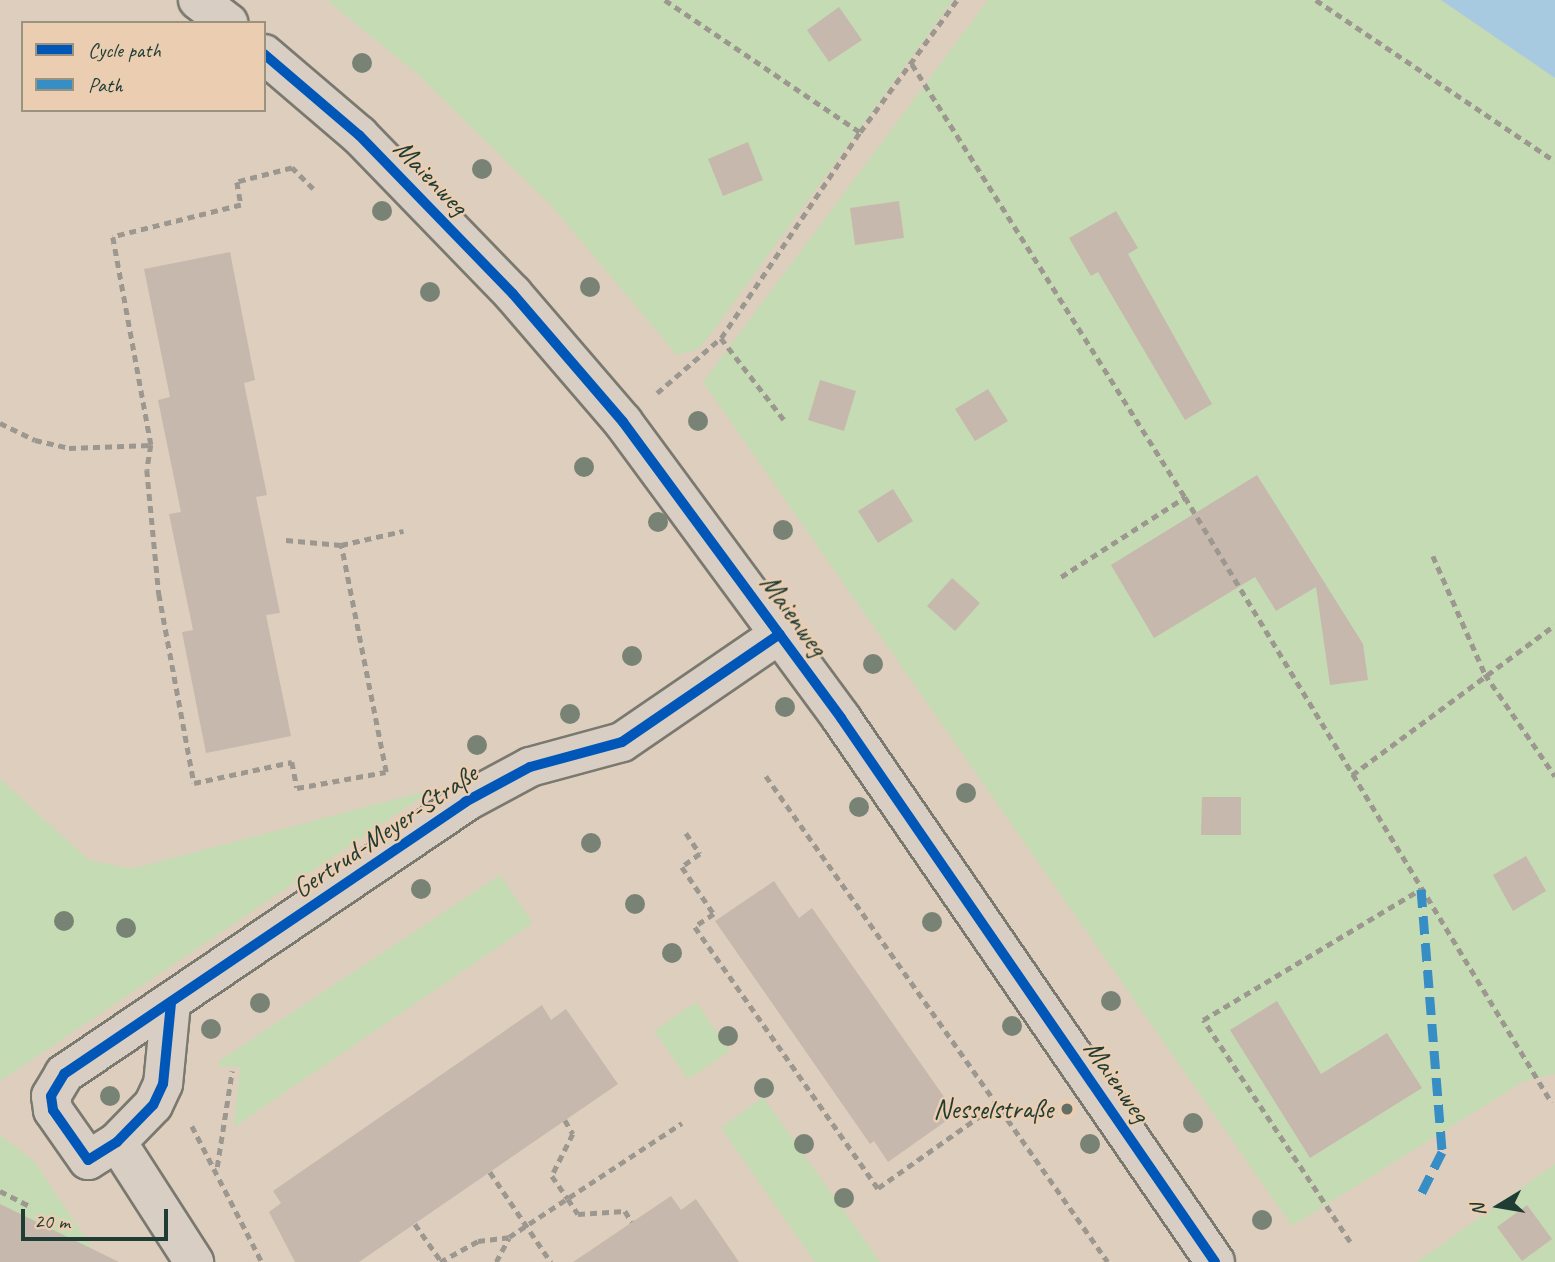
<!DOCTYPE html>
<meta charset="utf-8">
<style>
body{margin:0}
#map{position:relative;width:1555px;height:1262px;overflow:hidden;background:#decebe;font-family:Caveat,sans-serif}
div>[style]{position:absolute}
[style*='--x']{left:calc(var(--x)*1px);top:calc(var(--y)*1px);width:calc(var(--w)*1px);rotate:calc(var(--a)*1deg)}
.green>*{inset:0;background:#c4dbb3}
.water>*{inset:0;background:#a8cae0}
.building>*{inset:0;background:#c7b8ad}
.path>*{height:4.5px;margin-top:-2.25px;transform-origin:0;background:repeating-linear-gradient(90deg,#9d988f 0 7px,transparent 0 12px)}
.roads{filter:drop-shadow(2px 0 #7a7970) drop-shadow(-2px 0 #7a7970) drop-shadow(0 2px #7a7970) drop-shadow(0 -2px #7a7970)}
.minor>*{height:38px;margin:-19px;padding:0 19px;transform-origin:19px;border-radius:19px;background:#d9cec3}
.quiet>*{height:9px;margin-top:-4.5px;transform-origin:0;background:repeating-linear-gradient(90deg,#378ec5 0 18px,transparent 0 27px)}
.cycleway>*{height:10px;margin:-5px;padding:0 5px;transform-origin:5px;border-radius:5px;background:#0057b8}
.trees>*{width:20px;height:20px;margin:-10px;border-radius:50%;background:#798375}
.dots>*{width:19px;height:19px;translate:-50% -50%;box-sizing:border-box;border:4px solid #ebcdb1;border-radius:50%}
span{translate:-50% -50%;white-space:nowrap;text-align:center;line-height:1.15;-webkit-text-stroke:5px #ebcdb1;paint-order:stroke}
.street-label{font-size:28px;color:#1f3d34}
.poi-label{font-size:28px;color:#1f3d34}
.right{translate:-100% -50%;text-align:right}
.legend{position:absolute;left:21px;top:21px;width:245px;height:91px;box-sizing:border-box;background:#ebcdb1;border:2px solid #99937f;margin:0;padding:9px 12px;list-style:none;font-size:21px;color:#1f3d34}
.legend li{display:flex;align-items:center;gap:14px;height:35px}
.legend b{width:35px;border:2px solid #99937f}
.north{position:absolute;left:1464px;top:1171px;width:70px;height:70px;-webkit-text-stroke:5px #ebcdb1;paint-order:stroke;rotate:259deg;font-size:19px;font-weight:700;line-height:28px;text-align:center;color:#1f3d34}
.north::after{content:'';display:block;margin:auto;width:24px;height:32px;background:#1f3d34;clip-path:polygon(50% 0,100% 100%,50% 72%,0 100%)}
.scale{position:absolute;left:21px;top:1209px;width:147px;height:32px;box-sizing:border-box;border:4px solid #1f3d34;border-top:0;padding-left:9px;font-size:21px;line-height:24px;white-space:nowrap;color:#1f3d34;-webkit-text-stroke:5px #ebcdb1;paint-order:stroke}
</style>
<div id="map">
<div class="green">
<i style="clip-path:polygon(327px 0,953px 0,710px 335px,698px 349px,677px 355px,550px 204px,416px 73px)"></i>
<i style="clip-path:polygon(988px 0,1441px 0,1555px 78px,1555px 1074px,1524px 1081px,1292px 1226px,703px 382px)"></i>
<i style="clip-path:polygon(0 779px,89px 860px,131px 869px,434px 789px,0 1081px)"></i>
<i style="clip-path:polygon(500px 875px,533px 923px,234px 1127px,240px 1067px,219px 1066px,219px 1061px)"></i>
<i style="clip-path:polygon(696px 1002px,730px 1051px,688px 1079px,654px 1031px)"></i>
<i style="clip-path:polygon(763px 1097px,880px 1262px,815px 1262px,721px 1128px)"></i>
<i style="clip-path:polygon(0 1135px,34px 1161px,96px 1254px,0 1262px)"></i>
<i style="clip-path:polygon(1555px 1164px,1555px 1262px,1417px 1262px)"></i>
</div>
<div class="water">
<i style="clip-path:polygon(1441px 0,1555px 0,1555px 78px)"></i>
</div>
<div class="building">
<i style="clip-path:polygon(839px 7px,862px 40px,829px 62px,807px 30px)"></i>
<i style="clip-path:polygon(748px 142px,763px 180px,723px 196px,708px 159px)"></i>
<i style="clip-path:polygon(899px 201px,904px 238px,855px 245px,850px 208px)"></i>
<i style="clip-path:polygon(1116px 211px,1138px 248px,1128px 254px,1212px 404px,1185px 420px,1098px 272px,1091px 276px,1069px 238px)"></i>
<i style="clip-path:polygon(230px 252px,255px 380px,244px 383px,267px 495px,256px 497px,280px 613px,266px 615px,291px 736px,206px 753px,182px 632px,193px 630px,169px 514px,181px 512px,158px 400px,170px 397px,144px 269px)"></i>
<i style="clip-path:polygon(820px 380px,856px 391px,844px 431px,808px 420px)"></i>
<i style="clip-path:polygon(988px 389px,1008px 421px,975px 441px,955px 409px)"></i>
<i style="clip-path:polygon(1257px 475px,1363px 644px,1368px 680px,1330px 685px,1316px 587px,1276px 611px,1255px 577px,1154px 638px,1111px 565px)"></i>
<i style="clip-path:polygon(893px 489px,913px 521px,878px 543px,858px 511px)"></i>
<i style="clip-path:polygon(952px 578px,980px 603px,955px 631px,927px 606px)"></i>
<i style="clip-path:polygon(1202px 797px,1241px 797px,1241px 835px,1201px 835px)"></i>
<i style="clip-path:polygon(1526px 856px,1546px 891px,1513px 911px,1493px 875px)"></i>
<i style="clip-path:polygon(774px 881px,799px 918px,812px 908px,956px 1114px,888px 1162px,874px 1141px,870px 1144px,715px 921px)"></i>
<i style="clip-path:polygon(1277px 1001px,1321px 1074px,1387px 1033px,1422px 1088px,1310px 1158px,1230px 1030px)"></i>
<i style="clip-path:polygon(542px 1005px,551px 1020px,566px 1009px,618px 1084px,359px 1262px,295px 1262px,269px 1212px,281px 1203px,273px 1191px)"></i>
<i style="clip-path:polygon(671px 1196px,681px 1210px,696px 1199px,739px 1262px,573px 1262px)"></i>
<i style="clip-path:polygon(0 1204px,119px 1262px,0 1262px)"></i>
<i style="clip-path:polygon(1527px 1205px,1552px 1239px,1522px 1261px,1497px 1227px)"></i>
</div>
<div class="path">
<i style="--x:665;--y:0;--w:235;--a:34.1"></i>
<i style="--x:1316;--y:0;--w:288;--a:34"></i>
<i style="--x:912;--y:64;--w:512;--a:57.77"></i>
<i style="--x:1185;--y:497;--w:708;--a:58.8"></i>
<i style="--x:313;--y:189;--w:30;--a:-135"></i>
<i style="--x:292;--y:168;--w:57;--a:165.7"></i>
<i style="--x:237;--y:182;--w:23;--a:80"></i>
<i style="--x:241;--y:205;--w:132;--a:166"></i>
<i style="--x:113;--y:237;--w:211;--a:79.6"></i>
<i style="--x:151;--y:445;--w:25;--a:99"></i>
<i style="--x:147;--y:470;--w:125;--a:84.5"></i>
<i style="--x:159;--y:594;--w:192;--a:79.5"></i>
<i style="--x:194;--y:783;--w:100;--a:-12.1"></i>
<i style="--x:292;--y:762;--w:26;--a:79"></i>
<i style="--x:297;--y:788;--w:90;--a:-10.2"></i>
<i style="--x:386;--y:772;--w:231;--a:-101.2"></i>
<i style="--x:341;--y:545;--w:64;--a:-12.7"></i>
<i style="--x:721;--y:338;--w:105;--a:52.4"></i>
<i style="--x:657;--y:393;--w:84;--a:-40.7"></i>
<i style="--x:721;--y:338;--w:249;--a:-56"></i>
<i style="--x:860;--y:132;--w:164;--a:-53.7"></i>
<i style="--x:0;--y:423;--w:39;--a:26"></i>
<i style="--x:35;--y:440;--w:35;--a:13"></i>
<i style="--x:69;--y:448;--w:82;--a:-2.1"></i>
<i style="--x:286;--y:540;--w:55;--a:5.2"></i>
<i style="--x:1433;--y:556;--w:129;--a:66.2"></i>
<i style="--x:1485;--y:674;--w:124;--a:55.5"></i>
<i style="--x:1061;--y:577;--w:148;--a:-32.8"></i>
<i style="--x:1352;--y:775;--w:252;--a:-36.5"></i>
<i style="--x:766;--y:776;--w:594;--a:54.87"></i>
<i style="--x:686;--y:833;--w:25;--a:56"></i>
<i style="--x:700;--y:854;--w:22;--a:144"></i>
<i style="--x:682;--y:867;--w:57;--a:55.8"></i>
<i style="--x:714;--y:914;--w:23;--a:146"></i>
<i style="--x:695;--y:927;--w:319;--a:55"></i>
<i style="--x:878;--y:1188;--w:146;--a:-35.2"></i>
<i style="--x:565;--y:1120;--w:16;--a:60"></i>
<i style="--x:573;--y:1134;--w:47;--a:116.6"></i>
<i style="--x:552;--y:1176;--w:28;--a:55"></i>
<i style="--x:568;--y:1199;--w:18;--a:56"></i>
<i style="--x:578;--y:1214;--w:47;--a:-3.7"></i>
<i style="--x:625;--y:1211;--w:13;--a:58"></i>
<i style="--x:192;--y:1126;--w:153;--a:62.8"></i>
<i style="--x:217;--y:1167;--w:97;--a:-81.1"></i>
<i style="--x:490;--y:1172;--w:109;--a:55.9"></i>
<i style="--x:0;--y:1191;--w:36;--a:27"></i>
<i style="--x:415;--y:1224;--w:45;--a:54.9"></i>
<i style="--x:1350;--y:1242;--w:266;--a:-123.5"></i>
<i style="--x:1203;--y:1020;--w:254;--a:-31"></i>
<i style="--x:440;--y:1262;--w:43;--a:-28.9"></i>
<i style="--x:478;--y:1241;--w:31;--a:-7"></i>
<i style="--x:509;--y:1237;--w:207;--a:-33.4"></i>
<i style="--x:496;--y:1262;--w:27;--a:-62"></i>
</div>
<div class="roads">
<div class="minor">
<i style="--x:198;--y:0;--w:38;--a:37"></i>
<i style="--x:264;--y:54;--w:125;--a:40.5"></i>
<i style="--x:359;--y:135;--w:221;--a:45.9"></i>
<i style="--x:513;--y:294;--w:169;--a:49.3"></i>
<i style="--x:623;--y:422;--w:368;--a:53.6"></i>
<i style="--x:841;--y:718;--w:660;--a:55.49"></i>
<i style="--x:171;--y:1003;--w:81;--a:95.6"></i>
<i style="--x:163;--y:1084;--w:23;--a:115"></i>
<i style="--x:153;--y:1105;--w:52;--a:134.2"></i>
<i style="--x:117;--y:1142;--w:34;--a:148"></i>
<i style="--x:88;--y:1160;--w:61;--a:-125"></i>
<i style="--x:53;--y:1110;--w:14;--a:-98"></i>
<i style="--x:51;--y:1096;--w:26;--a:-59"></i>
<i style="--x:64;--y:1074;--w:485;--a:-34.1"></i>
<i style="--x:465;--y:802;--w:74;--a:-28.3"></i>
<i style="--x:530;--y:767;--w:95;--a:-15.2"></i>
<i style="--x:622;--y:742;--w:191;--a:-34.4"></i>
<i style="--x:117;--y:1142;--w:143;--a:57.3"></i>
</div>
</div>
<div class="quiet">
<i style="--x:1421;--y:889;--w:264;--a:85.4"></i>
<i style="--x:1442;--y:1152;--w:47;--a:116.6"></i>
</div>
<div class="cycleway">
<i style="--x:264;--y:54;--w:125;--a:40.5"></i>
<i style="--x:359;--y:135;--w:221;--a:45.9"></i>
<i style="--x:513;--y:294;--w:169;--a:49.3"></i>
<i style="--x:623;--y:422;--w:368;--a:53.6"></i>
<i style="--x:841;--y:718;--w:660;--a:55.49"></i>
<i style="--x:171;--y:1003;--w:81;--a:95.6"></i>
<i style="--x:163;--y:1084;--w:23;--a:115"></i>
<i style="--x:153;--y:1105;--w:52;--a:134.2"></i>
<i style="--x:117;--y:1142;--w:34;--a:148"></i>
<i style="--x:88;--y:1160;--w:61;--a:-125"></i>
<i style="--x:53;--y:1110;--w:14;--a:-98"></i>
<i style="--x:51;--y:1096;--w:26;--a:-59"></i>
<i style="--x:64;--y:1074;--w:485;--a:-34.1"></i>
<i style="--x:465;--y:802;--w:74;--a:-28.3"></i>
<i style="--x:530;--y:767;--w:95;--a:-15.2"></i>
<i style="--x:622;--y:742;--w:191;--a:-34.4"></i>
</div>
<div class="trees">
<i style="left:362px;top:63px"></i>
<i style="left:482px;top:169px"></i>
<i style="left:382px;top:211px"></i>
<i style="left:590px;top:287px"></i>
<i style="left:430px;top:292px"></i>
<i style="left:698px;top:421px"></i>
<i style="left:584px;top:467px"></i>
<i style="left:658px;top:522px"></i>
<i style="left:783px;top:530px"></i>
<i style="left:632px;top:656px"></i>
<i style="left:873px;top:664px"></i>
<i style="left:785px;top:707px"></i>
<i style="left:570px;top:714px"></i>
<i style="left:477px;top:745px"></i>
<i style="left:966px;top:793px"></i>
<i style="left:859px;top:807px"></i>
<i style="left:591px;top:843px"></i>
<i style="left:421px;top:889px"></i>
<i style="left:635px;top:904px"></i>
<i style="left:64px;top:921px"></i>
<i style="left:932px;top:922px"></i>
<i style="left:126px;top:928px"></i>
<i style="left:672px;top:953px"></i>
<i style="left:1111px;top:1001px"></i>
<i style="left:260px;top:1003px"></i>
<i style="left:1012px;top:1026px"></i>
<i style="left:211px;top:1029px"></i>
<i style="left:728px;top:1036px"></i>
<i style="left:764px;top:1088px"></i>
<i style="left:110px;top:1096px"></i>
<i style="left:1193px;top:1123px"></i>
<i style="left:804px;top:1144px"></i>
<i style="left:1090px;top:1144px"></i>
<i style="left:844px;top:1198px"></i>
<i style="left:1262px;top:1220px"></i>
</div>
<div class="dots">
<i style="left:1067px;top:1109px;background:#627064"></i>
</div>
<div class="street-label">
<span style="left:431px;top:177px;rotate:46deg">Maienweg</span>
<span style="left:794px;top:615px;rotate:54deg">Maienweg</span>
<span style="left:385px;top:831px;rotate:-34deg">Gertrud-Meyer-Straße</span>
<span style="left:1117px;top:1081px;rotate:55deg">Maienweg</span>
</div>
<div class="poi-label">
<span class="right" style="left:1053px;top:1109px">Nesselstraße</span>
</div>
<ul class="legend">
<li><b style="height:9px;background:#0057b8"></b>Cycle path</li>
<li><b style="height:9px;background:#378ec5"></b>Path</li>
</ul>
<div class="north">N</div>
<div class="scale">20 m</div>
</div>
